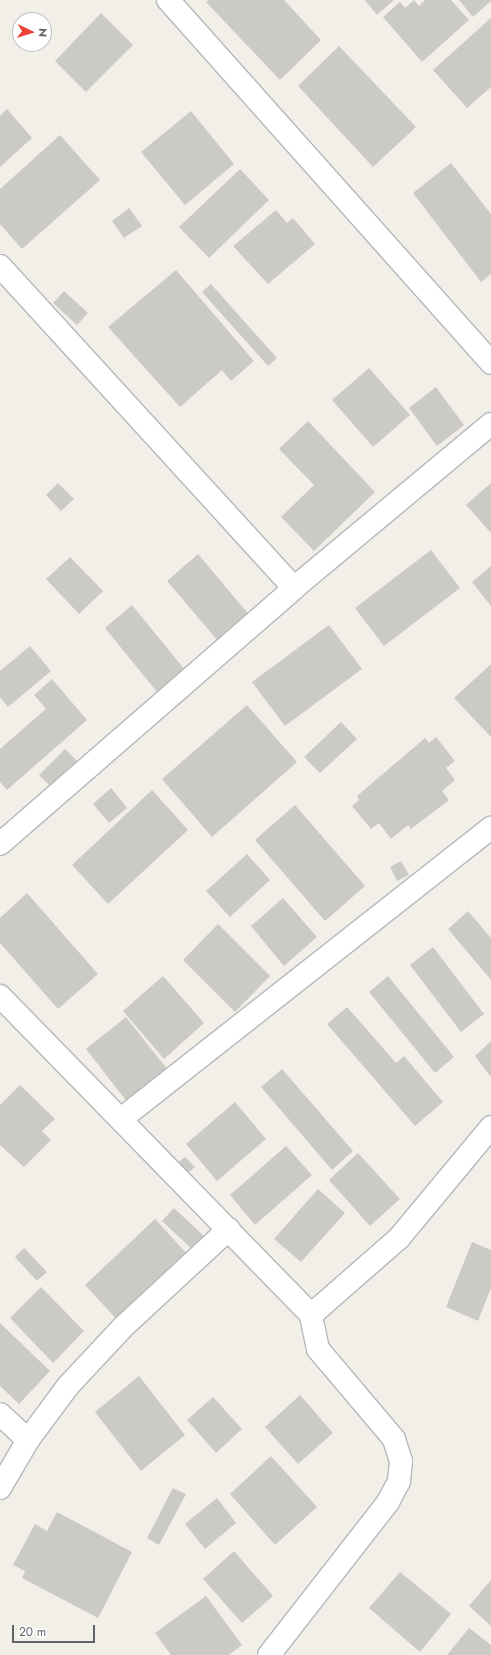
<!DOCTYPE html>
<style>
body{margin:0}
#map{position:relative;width:491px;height:1655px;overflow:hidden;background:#f1efe8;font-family:Jost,sans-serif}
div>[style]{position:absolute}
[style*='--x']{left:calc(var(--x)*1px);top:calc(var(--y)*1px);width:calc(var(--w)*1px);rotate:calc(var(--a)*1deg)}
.building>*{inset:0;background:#cccac5}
.roads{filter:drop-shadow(1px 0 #b5b8bc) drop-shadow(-1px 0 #b5b8bc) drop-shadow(0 1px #b5b8bc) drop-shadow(0 -1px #b5b8bc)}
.minor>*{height:22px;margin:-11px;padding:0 11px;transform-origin:11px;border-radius:11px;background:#fff}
span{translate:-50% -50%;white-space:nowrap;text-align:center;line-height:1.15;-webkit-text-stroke:4px #fff;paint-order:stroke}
.north{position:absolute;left:12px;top:12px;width:40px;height:40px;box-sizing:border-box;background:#fff;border:1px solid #bfc1c3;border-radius:50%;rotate:94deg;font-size:11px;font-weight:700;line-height:16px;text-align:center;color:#5f6368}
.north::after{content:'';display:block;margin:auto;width:14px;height:18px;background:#ea4335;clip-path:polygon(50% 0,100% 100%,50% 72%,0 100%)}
.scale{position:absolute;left:12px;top:1625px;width:83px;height:18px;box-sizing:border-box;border:2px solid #5f6368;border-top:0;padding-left:5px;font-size:12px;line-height:14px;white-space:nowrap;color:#5f6368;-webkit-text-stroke:3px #fff;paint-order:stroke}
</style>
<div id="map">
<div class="building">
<i style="clip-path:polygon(209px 0,284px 0,321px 40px,280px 80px,206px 2px)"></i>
<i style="clip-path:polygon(365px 0,394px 0,377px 15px)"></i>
<i style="clip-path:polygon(414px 0,419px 6px,425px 0,451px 0,469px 20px,422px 62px,383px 17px,400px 2px,405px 8px)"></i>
<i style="clip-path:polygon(459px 0,491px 0,491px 1px,473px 17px)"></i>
<i style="clip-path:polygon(101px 13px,133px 45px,86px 92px,55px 61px)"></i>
<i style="clip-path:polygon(491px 18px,491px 87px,467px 108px,433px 70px)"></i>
<i style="clip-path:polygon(339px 46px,416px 127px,373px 167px,298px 86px)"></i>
<i style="clip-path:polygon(7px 109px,32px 138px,0 167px,0 116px)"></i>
<i style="clip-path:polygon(191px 111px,234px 164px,185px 205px,141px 152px)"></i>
<i style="clip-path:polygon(60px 135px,100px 180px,22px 249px,0 224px,0 189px)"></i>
<i style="clip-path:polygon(451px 163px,491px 214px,491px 274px,481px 282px,413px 193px)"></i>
<i style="clip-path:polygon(240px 169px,269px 200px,209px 258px,179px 227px)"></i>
<i style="clip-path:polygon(129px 208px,142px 226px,124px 238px,112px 221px)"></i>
<i style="clip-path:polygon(276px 210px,287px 223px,293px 218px,315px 244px,268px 284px,233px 246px)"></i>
<i style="clip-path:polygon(176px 270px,254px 361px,231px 381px,222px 370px,180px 407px,108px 327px)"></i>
<i style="clip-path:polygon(211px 284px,277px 358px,268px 366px,202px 292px)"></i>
<i style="clip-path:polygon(64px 291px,88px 313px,77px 325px,53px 303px)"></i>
<i style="clip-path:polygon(369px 368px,410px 415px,373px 447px,332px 400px)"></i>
<i style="clip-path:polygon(436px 387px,464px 425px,437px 446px,409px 408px)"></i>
<i style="clip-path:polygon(308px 421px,375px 492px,314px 551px,281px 517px,314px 485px,279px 449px)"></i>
<i style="clip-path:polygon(58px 483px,74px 499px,61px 511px,46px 495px)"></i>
<i style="clip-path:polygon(491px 483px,491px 533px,466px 505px)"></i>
<i style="clip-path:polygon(431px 550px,460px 588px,384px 646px,355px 608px)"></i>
<i style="clip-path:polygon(198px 554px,250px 616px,219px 642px,167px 581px)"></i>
<i style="clip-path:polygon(70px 557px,103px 591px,79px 614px,46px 579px)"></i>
<i style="clip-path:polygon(491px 566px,491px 606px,472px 582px)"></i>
<i style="clip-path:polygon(132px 605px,185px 670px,158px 693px,105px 628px)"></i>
<i style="clip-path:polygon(329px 625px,362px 669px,285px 726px,252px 682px)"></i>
<i style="clip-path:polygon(30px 646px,51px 671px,8px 707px,0 697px,0 671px)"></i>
<i style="clip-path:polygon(491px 664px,491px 737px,454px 698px)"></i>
<i style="clip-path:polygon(52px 679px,87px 720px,7px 790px,0 782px,0 749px,46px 709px,34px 695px)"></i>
<i style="clip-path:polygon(247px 705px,297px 762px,212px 837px,162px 779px)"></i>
<i style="clip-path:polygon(341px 722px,357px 739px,320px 773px,304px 757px)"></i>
<i style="clip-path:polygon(436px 737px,455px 761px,446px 768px,455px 780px,442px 791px,449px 800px,411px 829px,408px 825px,391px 839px,379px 823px,371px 829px,352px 806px,359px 800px,357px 796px,425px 738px,429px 743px)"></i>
<i style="clip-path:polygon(65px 749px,77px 761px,51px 787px,39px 775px)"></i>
<i style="clip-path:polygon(111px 788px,127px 808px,109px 823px,93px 804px)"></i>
<i style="clip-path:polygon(152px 790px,188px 830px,108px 904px,72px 865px)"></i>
<i style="clip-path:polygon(295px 805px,365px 886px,325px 921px,255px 840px)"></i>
<i style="clip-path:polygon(247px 854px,270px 880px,230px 917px,206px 891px)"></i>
<i style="clip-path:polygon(401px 861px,409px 875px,397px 881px,390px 867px)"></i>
<i style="clip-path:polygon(27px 893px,98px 974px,58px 1009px,0 943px,0 918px)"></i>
<i style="clip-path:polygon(283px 898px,317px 937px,284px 966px,251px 926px)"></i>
<i style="clip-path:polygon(468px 911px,491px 938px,491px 980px,448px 929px)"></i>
<i style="clip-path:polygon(218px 924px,270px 976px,235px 1012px,183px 960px)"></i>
<i style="clip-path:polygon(433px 947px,484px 1014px,461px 1032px,410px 965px)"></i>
<i style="clip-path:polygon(163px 976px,204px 1023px,164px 1059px,123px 1011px)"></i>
<i style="clip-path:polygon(388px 976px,454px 1057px,435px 1073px,369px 992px)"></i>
<i style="clip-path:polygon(347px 1007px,396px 1063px,404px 1056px,443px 1102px,415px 1126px,327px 1024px)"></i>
<i style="clip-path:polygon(126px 1017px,168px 1070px,128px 1103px,86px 1049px)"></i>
<i style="clip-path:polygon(491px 1041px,491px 1077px,475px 1056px)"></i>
<i style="clip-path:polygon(282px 1069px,353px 1151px,332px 1170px,261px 1087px)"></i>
<i style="clip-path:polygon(20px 1085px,55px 1119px,42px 1131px,51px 1140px,24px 1167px,0 1145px,0 1105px)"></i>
<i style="clip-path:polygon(235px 1102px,266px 1139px,217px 1181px,186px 1144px)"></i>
<i style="clip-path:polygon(286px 1146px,312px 1175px,255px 1225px,230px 1195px)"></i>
<i style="clip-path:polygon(358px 1153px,400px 1199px,370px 1226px,329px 1180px)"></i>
<i style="clip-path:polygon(185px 1157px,195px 1167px,185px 1176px,175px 1165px)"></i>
<i style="clip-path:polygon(318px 1189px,345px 1213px,301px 1262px,274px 1239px)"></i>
<i style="clip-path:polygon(174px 1208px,207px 1239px,195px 1252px,162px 1221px)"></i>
<i style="clip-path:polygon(155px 1219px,190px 1257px,120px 1323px,85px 1285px)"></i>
<i style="clip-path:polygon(472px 1242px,491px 1250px,491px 1288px,478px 1321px,446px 1307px)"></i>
<i style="clip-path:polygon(24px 1248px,47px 1272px,37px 1281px,15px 1257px)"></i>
<i style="clip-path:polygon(41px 1287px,84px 1331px,53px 1363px,10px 1318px)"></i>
<i style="clip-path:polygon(0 1323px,50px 1371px,19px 1404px,0 1386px)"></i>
<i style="clip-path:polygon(139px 1376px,185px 1435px,141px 1471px,95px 1412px)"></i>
<i style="clip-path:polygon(300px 1395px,333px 1433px,298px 1464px,265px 1427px)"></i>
<i style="clip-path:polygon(213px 1397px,242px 1429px,216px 1453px,187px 1420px)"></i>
<i style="clip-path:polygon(271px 1456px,317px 1507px,275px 1545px,230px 1494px)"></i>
<i style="clip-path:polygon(173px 1488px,186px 1494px,159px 1545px,147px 1538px)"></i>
<i style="clip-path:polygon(217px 1498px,236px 1523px,205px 1549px,185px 1524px)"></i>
<i style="clip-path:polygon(57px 1512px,132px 1552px,98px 1618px,22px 1578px,25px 1571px,13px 1565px,35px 1524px,47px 1531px)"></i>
<i style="clip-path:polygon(234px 1551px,273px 1596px,242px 1623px,203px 1579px)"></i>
<i style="clip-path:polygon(400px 1572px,451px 1614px,420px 1652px,369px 1608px)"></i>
<i style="clip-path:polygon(491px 1580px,491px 1626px,469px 1606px)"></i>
<i style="clip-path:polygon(206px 1596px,242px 1645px,229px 1655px,171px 1655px,155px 1633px)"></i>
<i style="clip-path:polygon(469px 1628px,491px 1645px,491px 1655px,447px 1655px)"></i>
</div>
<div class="roads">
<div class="minor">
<i style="--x:168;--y:0;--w:486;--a:48.3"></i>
<i style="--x:0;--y:266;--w:436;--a:47.6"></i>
<i style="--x:0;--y:844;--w:390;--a:-41"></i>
<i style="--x:294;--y:588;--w:256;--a:-39.8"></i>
<i style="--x:0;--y:996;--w:446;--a:45.7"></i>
<i style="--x:121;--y:1119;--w:471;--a:-38.2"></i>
<i style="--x:0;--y:1414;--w:38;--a:43"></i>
<i style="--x:0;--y:1488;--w:56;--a:-59.7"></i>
<i style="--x:28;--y:1440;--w:67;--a:-53.5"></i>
<i style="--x:68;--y:1386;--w:81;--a:-47"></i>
<i style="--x:123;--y:1327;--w:144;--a:-42.8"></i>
<i style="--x:269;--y:1655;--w:194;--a:-52.1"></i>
<i style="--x:388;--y:1502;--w:24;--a:-62"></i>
<i style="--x:399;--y:1481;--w:20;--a:-84"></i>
<i style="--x:401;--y:1461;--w:23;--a:-108"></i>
<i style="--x:394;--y:1439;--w:118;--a:-130.2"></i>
<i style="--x:318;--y:1349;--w:35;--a:-102"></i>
<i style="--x:311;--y:1315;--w:117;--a:-41.2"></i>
<i style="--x:399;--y:1238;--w:144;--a:-50.3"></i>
</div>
</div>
<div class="north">N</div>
<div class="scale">20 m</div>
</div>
